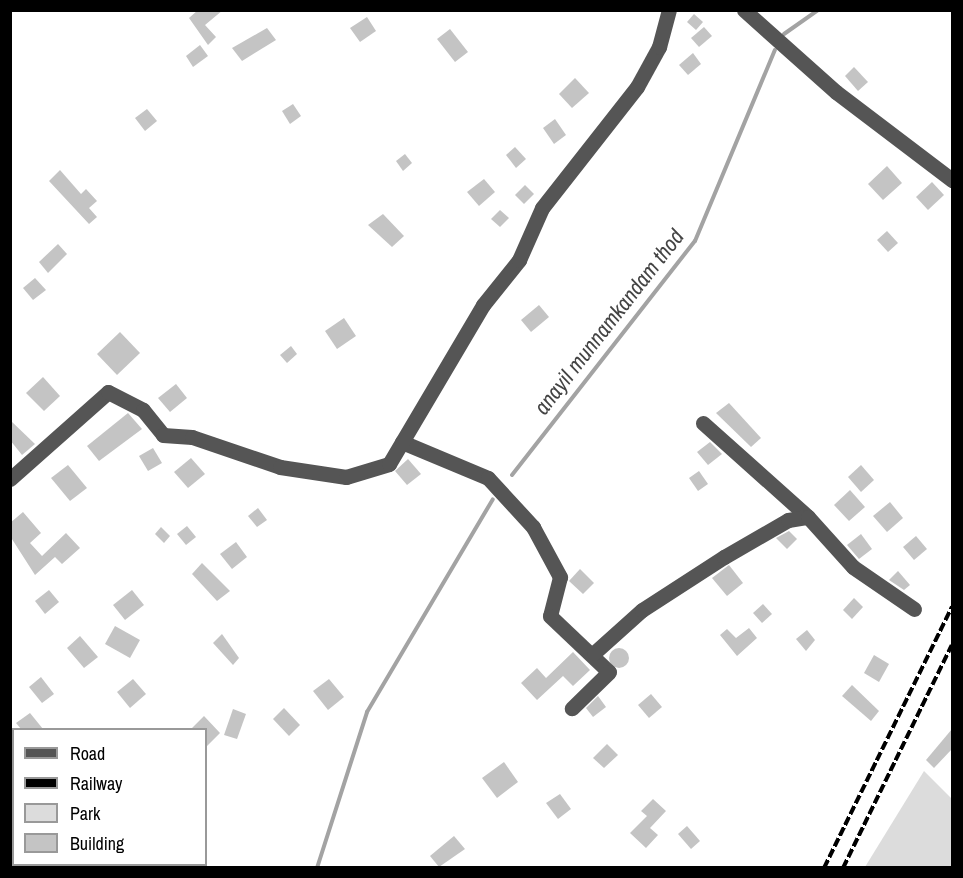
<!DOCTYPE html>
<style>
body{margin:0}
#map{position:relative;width:963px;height:878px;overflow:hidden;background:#fff;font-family:"Archivo Narrow",sans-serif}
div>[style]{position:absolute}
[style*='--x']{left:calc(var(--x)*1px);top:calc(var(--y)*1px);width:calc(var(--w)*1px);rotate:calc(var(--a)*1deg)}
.green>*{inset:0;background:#dcdcdc}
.stream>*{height:4px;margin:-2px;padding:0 2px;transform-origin:2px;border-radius:2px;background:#a3a3a3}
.building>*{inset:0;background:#c4c4c4}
.round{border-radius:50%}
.minor>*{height:15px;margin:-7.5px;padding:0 7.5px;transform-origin:7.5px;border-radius:7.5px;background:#555}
.rail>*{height:4px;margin-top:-2px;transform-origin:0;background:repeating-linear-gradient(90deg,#000 0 9px,transparent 0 12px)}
span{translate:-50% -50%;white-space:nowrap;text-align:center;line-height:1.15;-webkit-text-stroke:5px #fff;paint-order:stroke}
.water-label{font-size:22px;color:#444;font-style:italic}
.frame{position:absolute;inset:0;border:12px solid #000;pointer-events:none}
.legend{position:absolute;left:12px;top:728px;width:195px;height:138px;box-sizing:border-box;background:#fff;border:2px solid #999;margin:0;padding:8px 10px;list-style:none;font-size:18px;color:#000}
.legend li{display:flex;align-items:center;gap:12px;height:30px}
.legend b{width:30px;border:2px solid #999}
</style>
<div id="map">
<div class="green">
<i style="clip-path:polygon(924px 771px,952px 799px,952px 867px,865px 867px)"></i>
</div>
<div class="stream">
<i style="--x:784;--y:34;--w:42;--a:-35.2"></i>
<i style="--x:512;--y:475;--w:297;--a:-52"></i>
<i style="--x:695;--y:241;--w:207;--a:-67.3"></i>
<i style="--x:317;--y:868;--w:164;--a:-72.2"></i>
<i style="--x:367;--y:712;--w:247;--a:-59.4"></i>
</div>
<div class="building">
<i style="clip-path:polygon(198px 10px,223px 10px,205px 25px,216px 37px,208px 45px,189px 18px)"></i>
<i style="clip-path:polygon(694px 14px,703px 22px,696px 30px,687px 22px)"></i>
<i style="clip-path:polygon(367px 17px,376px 31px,360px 42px,350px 28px)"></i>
<i style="clip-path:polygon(704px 27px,712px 36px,699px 47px,691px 38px)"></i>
<i style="clip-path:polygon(267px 28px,276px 40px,242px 61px,232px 48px)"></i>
<i style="clip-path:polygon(450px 29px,468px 52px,455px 62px,437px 39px)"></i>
<i style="clip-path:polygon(200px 45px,208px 56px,193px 67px,186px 56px)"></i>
<i style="clip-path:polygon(693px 53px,701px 64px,688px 75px,679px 65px)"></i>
<i style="clip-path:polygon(854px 67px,868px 82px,858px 91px,845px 76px)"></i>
<i style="clip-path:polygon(575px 78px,589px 93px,572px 108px,559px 94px)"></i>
<i style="clip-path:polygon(293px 104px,301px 116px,290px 124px,282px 111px)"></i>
<i style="clip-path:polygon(147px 109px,157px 121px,145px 131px,135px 118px)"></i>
<i style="clip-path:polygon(555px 119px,566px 135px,554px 144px,543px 128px)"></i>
<i style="clip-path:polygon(515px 147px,526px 159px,516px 168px,506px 155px)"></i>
<i style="clip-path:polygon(405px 154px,412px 163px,403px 171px,396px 161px)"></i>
<i style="clip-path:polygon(887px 166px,902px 183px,883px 200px,868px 184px)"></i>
<i style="clip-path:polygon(60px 170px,81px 194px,86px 189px,97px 201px,89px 208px,97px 217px,89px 224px,49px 181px)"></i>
<i style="clip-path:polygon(484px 179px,495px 192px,479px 206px,467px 192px)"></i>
<i style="clip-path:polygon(932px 182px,944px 195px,928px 210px,916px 197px)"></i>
<i style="clip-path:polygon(525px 185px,534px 194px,524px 204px,515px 195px)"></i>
<i style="clip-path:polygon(500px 210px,509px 218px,500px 227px,491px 219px)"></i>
<i style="clip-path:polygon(383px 214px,404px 236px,392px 247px,368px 225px)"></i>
<i style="clip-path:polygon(887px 231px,898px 243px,888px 252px,877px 240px)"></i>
<i style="clip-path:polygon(58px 244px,67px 254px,48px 273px,39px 262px)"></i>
<i style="clip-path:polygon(35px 278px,46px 290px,33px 300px,23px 288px)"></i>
<i style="clip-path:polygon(539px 305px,549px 317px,531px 332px,521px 320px)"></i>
<i style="clip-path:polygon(344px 318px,356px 336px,337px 349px,325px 331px)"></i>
<i style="clip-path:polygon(120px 332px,140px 353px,117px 375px,97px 354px)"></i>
<i style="clip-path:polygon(291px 346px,297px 354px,287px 363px,280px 355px)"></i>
<i style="clip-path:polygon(43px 377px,60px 396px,44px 411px,26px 393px)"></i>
<i style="clip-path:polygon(176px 384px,187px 398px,170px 412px,158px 398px)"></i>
<i style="clip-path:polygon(729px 403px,761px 438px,751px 447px,716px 413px)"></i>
<i style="clip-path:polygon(128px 413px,142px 429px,99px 461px,87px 446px)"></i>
<i style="clip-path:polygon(10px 420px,35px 444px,22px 455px,10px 440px)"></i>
<i style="clip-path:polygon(710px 442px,722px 454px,708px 465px,697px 452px)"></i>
<i style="clip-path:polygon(153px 448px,162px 463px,148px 471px,139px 456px)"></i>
<i style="clip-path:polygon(191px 458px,205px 474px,188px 488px,174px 472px)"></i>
<i style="clip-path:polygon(408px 459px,421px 474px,407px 485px,395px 471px)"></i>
<i style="clip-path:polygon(68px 465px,87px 488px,70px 501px,51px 478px)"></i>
<i style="clip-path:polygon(861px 465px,874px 480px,861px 492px,848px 477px)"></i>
<i style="clip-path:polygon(699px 471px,708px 484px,698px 491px,689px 478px)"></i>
<i style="clip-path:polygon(850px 490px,865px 507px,849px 521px,834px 505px)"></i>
<i style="clip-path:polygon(890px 502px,903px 518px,887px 532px,873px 516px)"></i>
<i style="clip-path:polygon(258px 508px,267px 520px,257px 527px,248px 516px)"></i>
<i style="clip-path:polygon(23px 512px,41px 533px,30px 543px,42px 556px,66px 533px,80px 548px,62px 564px,55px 557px,35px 575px,10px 536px,10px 523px)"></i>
<i style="clip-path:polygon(187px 526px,196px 537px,186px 545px,177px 534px)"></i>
<i style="clip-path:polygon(161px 527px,170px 536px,164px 543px,155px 534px)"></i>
<i style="clip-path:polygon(789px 531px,797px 539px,787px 549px,776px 538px)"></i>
<i style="clip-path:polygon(861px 534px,872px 549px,859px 559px,847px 545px)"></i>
<i style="clip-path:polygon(916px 536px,927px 549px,914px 560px,903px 547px)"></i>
<i style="clip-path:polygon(236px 542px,247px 557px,232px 569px,220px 554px)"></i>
<i style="clip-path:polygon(202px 563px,230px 591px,217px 601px,192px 574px)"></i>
<i style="clip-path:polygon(729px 565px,743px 583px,727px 596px,712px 578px)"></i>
<i style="clip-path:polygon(580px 569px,594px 583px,583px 594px,569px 581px)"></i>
<i style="clip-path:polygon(898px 571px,910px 585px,904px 590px,889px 580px)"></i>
<i style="clip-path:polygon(49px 590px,59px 602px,45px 614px,35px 601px)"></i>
<i style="clip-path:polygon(132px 590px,144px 605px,125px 620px,113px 605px)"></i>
<i style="clip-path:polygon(854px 598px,863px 607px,852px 619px,843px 610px)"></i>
<i style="clip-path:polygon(763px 604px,772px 614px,762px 623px,753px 613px)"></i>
<i style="clip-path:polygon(115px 626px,140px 640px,130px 658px,105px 644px)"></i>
<i style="clip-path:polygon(749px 628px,757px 638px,737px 656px,720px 635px,727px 629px,736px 638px)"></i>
<i style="clip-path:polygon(807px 630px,815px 640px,806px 651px,796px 639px)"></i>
<i style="clip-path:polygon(222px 634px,239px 658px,233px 665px,213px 643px)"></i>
<i style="clip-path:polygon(80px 636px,98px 657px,84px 668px,67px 648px)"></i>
<i class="round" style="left:609px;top:648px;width:20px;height:20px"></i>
<i style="clip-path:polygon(573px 652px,590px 670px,573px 686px,563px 676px,537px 700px,521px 683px,537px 668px,546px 678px)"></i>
<i style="clip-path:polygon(874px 655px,889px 664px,879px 682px,864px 673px)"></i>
<i style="clip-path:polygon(41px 677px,54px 694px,42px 703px,29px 687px)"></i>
<i style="clip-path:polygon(133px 679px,146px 694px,130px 708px,117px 692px)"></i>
<i style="clip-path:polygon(329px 679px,344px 697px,328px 710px,313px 691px)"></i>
<i style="clip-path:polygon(852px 685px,879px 711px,871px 721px,842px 696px)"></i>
<i style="clip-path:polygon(651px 694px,662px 707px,649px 718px,638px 705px)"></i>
<i style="clip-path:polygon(598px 696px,606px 707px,593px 717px,586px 708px)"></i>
<i style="clip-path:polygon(284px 708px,300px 725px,289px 736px,273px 719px)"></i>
<i style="clip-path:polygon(233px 709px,246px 714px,237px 739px,224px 735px)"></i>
<i style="clip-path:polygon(30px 713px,43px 729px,21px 729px,16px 723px)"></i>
<i style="clip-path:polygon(204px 716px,220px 733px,206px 747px,206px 729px,191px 729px)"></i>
<i style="clip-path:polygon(952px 729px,952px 749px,934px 768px,926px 760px)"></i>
<i style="clip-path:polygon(607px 744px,618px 755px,604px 768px,593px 758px)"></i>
<i style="clip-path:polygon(504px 762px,518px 782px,497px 798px,482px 778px)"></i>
<i style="clip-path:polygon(560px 794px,571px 809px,558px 819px,546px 803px)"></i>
<i style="clip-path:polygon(653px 799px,666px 811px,650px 828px,658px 835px,646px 848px,630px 833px,647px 816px,641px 811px)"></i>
<i style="clip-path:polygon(687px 826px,700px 841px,691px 849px,678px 834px)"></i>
<i style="clip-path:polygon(454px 836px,465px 849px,439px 867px,430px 856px)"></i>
</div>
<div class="minor">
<i style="--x:744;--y:10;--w:123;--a:41.7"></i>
<i style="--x:836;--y:92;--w:146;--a:37.2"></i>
<i style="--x:703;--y:423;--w:141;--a:41.8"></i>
<i style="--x:402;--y:442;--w:93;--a:22.7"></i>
<i style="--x:488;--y:478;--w:67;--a:47.4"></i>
<i style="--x:533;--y:527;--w:57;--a:61.6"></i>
<i style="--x:560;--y:577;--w:40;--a:104.4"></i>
<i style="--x:550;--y:616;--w:81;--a:43.5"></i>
<i style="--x:609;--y:672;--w:52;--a:135.8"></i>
<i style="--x:10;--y:479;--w:131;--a:-41.6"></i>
<i style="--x:108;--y:392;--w:39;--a:27"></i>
<i style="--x:143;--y:410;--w:32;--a:51"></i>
<i style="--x:163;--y:435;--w:29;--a:4"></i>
<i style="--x:192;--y:437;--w:93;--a:18.8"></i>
<i style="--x:280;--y:467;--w:67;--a:8.6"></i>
<i style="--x:346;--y:477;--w:45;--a:-16.8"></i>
<i style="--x:389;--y:464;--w:185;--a:-59.4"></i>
<i style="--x:483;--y:305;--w:58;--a:-51.3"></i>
<i style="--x:519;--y:260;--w:57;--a:-66.1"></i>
<i style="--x:542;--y:208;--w:154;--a:-51.9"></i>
<i style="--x:637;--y:87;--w:46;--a:-61.2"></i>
<i style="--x:659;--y:47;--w:38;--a:-75"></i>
<i style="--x:594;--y:653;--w:64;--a:-41.9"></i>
<i style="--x:642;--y:610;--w:98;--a:-32.9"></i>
<i style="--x:724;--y:557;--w:74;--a:-30"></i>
<i style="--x:788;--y:520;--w:20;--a:-9"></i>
<i style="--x:808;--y:517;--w:67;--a:48"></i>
<i style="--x:853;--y:567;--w:74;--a:34.5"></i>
</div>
<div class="rail">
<i style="--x:824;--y:868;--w:291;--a:-63.9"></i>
<i style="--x:843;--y:868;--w:248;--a:-64"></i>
</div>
<div class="water-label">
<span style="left:609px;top:322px;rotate:-52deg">anayil munnamkandam thod</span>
</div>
<div class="frame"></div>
<ul class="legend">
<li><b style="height:8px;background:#555"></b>Road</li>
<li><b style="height:8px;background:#000"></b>Railway</li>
<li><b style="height:16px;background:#dcdcdc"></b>Park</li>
<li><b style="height:16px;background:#c4c4c4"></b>Building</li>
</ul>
</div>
